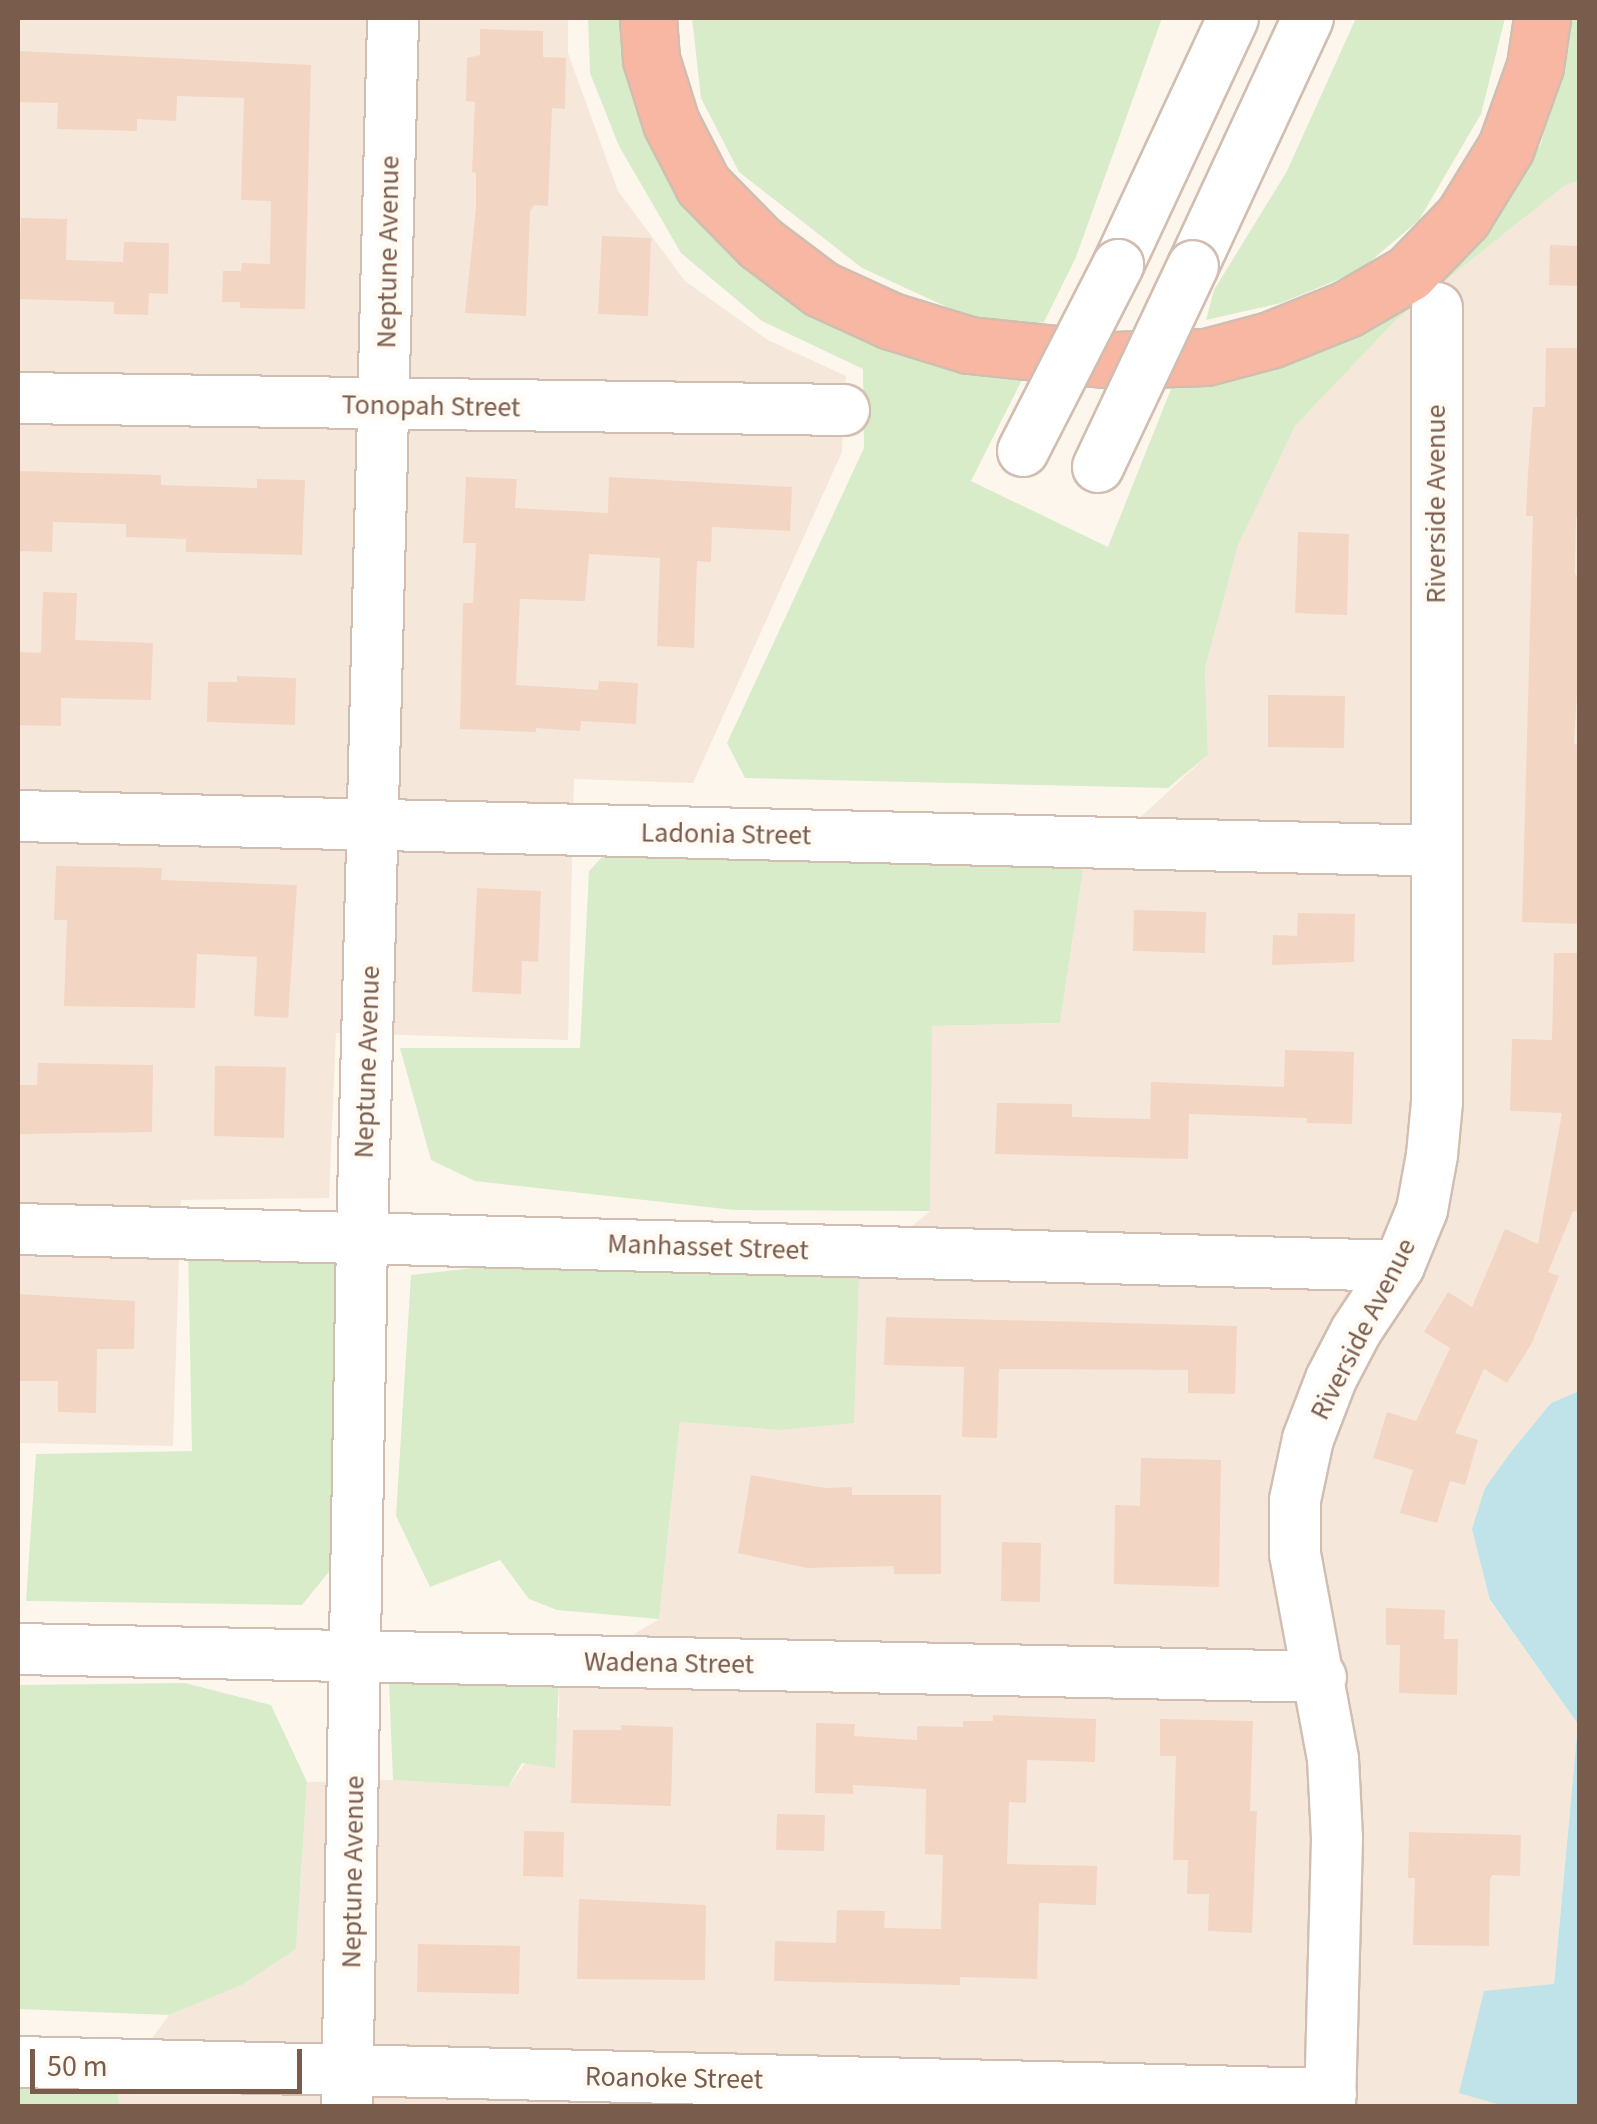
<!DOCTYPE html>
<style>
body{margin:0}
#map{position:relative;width:1597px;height:2124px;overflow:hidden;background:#fdf6ec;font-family:"Source Sans 3",sans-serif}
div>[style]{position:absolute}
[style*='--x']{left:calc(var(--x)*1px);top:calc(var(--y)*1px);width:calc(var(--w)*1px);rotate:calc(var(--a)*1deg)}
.residential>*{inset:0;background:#f5e8da}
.green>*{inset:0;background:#d8ecc9}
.water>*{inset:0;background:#bfe3e8}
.building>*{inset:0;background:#f3d5c3}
.roads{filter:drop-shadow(2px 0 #d1beb0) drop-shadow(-2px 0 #d1beb0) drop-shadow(0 2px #d1beb0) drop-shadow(0 -2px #d1beb0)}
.minor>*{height:50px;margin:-25px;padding:0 25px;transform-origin:25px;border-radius:25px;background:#fff}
.highway>*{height:55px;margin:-27.5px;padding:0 27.5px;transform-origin:27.5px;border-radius:27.5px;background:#f7b7a3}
.bridges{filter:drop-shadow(2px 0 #d1beb0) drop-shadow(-2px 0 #d1beb0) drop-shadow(0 2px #d1beb0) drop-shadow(0 -2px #d1beb0)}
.minor-bridge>*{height:50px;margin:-25px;padding:0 25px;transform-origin:25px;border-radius:25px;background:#fff}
span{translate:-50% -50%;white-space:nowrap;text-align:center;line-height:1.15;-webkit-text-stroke:9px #fffaf3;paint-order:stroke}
.street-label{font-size:28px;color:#7a5c4d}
.frame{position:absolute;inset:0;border:20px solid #7a5c4d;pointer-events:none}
.scale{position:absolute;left:30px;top:2049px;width:272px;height:45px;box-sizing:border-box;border:5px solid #7a5c4d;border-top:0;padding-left:12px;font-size:30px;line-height:35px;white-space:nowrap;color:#7a5c4d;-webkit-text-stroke:8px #fffaf3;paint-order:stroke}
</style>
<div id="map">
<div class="residential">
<i style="clip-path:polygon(18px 18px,568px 18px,568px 53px,618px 191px,685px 281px,768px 340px,846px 376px,842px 452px,693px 783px,574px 779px,568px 1040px,336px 1033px,329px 1198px,181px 1200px,173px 1446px,19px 1443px,18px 1509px)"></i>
<i style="clip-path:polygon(1579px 180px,1579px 1391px,1551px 1403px,1485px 1488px,1490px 1601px,1578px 1724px,1554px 1984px,1504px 2106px,120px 2106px,116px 2087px,169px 2015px,242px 1985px,296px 1949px,307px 1782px,393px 1780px,508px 1787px,559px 1716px,559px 1680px,659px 1619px,680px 1422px,779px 1430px,859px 1271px,930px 1211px,931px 1026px,1060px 1023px,1083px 870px,1208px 755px,1205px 670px,1238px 544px,1295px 426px,1396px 320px,1564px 186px)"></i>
</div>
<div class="green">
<i style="clip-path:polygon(588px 18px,634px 18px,707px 227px,1028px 368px,971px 481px,1108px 547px,1175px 379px,1503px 202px,1541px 144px,1566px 45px,1568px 18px,1579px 18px,1579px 180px,1564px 186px,1396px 320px,1295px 426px,1238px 545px,1205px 669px,1208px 755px,1168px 788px,745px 778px,727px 743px,864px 448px,863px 369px,762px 321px,681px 253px,619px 146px,590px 73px)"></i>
<i style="clip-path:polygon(692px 18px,1162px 18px,1076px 257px,1044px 322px,997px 330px,862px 268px,739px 172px,701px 98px)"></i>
<i style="clip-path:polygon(1356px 18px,1505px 18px,1481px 114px,1419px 220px,1359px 271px,1281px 303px,1206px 320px,1214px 290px,1287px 171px)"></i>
<i style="clip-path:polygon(608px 851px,1058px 855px,1083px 870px,1060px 1023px,932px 1026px,930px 1211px,734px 1210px,475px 1181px,431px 1160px,400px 1048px,580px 1048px,589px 871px)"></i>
<i style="clip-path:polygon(188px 1247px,315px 1254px,344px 1266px,336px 1563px,302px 1605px,26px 1601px,36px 1454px,192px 1451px)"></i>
<i style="clip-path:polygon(520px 1263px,859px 1271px,854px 1423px,779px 1430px,680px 1422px,659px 1619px,557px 1610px,529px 1599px,500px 1560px,430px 1587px,396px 1516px,411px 1275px)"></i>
<i style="clip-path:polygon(559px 1680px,555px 1768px,522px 1763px,508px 1787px,393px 1780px,389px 1682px)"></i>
<i style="clip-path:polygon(185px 1683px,271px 1705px,307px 1782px,296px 1949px,242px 1985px,169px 2015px,18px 2009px,18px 1685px)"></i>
<i style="clip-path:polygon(18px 2085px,116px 2087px,120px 2106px,18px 2106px)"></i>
</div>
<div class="water">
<i style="clip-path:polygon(1579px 1391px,1579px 2106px,1504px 2106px,1459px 2093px,1484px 1991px,1554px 1984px,1578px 1724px,1490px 1600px,1472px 1529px,1485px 1488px,1511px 1452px,1551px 1403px)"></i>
</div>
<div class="building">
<i style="clip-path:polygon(480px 29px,543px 31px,543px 57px,566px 58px,565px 109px,552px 108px,548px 206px,534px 205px,530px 211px,526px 316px,465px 313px,476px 208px,476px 173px,472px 172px,475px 102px,466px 101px,467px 58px,480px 55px)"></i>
<i style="clip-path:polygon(18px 51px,311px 65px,305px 309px,240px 308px,240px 302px,222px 302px,223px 271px,241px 271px,242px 263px,270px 264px,271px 201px,241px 200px,244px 98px,177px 96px,176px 121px,137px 119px,137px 131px,57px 129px,58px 103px,18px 102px)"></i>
<i style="clip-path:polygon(21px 218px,67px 219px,66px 260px,123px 262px,124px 242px,169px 243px,168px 294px,149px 293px,148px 315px,114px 314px,114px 302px,18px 299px)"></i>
<i style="clip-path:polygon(602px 236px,651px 238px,648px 316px,598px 314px)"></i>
<i style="clip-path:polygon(1550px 245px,1580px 246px,1580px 286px,1549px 285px)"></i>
<i style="clip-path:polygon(1546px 348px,1580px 348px,1580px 517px,1576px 517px,1575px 574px,1580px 580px,1580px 640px,1574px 744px,1580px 744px,1580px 924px,1522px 922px,1533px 516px,1526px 516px,1528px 473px,1533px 407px,1545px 407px)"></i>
<i style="clip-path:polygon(18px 471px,161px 475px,161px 485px,257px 488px,257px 479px,305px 480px,302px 555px,186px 552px,186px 539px,126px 537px,126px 524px,53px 522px,52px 552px,18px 551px)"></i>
<i style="clip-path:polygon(466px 477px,517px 479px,515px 508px,608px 513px,609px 477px,792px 487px,790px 531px,712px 527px,711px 562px,697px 561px,694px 648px,657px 646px,660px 558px,589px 554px,585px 601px,520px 599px,516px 685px,598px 690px,599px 681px,638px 683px,636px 724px,581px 721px,580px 731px,536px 728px,536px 732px,460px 729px,463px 603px,473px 603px,476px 543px,463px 543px)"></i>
<i style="clip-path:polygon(1298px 532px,1349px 534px,1347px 615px,1295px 613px)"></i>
<i style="clip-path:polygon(43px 592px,77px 593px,75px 640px,153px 643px,151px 700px,61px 698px,61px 726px,18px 725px,18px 652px,41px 653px)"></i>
<i style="clip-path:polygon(237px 676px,296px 678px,295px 725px,207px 722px,208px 682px,237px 682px)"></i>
<i style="clip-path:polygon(1268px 695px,1345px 696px,1344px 748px,1268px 747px)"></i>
<i style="clip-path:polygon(56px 866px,162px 868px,161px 880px,297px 885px,288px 1018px,254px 1016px,257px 957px,197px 954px,195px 1008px,64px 1006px,67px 920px,54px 920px)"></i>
<i style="clip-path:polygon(477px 888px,541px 891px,538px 962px,522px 961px,521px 994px,472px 992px)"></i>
<i style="clip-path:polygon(1134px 910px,1206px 912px,1205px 953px,1133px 951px)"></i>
<i style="clip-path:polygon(1298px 913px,1355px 914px,1354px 962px,1272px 965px,1273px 935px,1297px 936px)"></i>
<i style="clip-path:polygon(1554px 953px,1580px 953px,1580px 1212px,1573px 1211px,1548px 1272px,1559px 1276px,1532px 1343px,1507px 1383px,1484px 1369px,1455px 1433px,1478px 1440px,1465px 1485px,1450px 1481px,1437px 1523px,1400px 1513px,1413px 1470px,1373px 1458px,1387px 1412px,1416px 1421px,1450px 1348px,1424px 1332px,1448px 1292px,1472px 1307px,1505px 1229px,1538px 1244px,1562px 1113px,1510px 1111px,1512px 1039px,1552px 1040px)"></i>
<i style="clip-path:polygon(1285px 1050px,1354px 1052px,1352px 1124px,1307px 1123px,1307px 1118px,1189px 1114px,1188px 1159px,995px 1154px,997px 1103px,1072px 1104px,1072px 1117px,1150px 1119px,1151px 1082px,1284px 1087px)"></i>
<i style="clip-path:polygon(38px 1063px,153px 1065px,152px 1132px,18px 1134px,18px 1085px,37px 1085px)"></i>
<i style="clip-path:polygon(215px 1066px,286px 1067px,284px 1138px,214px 1136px)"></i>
<i style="clip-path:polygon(18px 1294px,135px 1301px,134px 1349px,97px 1349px,96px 1413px,58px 1412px,58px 1381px,18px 1381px)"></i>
<i style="clip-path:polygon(886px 1317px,1237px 1326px,1235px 1394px,1188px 1393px,1188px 1370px,999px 1369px,997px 1438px,962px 1437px,964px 1367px,884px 1365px)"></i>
<i style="clip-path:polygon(1141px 1458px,1221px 1460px,1219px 1587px,1114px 1584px,1115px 1505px,1140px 1506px)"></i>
<i style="clip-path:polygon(751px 1475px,825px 1488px,852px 1487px,852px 1495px,941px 1495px,941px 1574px,894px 1574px,894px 1566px,807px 1568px,738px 1553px)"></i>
<i style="clip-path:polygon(1002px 1542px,1041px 1543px,1040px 1602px,1001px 1601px)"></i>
<i style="clip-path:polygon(1386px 1608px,1445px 1610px,1444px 1639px,1458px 1639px,1457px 1695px,1399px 1693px,1400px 1645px,1386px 1645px)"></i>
<i style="clip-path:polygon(993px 1715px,1096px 1719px,1095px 1762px,1027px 1760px,1026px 1803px,1009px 1802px,1007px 1864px,1097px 1866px,1096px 1905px,1039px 1903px,1037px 1979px,960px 1977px,960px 1985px,774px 1981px,775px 1941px,836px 1943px,837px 1910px,885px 1911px,884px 1928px,941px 1929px,943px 1855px,925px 1854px,926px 1789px,853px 1785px,853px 1794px,815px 1793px,816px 1723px,855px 1724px,854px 1736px,917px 1740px,917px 1726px,963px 1727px,963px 1721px,993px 1721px)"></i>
<i style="clip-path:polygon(1160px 1719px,1253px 1721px,1250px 1811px,1257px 1811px,1252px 1933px,1208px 1931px,1209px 1894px,1187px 1894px,1188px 1860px,1173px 1860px,1176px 1756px,1160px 1756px)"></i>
<i style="clip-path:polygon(621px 1725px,673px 1727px,671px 1806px,571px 1803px,573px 1730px,621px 1730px)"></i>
<i style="clip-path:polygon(777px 1814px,825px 1815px,824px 1851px,776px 1850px)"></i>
<i style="clip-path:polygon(524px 1831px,564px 1832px,563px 1877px,523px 1876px)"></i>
<i style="clip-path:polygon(1409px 1832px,1521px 1835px,1520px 1876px,1492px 1875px,1490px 1880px,1489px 1946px,1413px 1945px,1415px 1878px,1408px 1878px)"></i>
<i style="clip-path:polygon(579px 1899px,706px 1905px,705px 1980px,577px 1979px)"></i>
<i style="clip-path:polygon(418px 1944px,520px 1946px,519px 1994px,417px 1992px)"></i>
</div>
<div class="roads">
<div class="minor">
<i style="--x:1118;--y:265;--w:272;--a:-65"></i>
<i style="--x:1193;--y:266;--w:273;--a:-65.1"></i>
<i style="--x:18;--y:398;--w:826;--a:0.83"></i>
<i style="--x:18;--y:816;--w:1417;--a:1.41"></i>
<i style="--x:18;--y:1229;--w:1381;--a:1.53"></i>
<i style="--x:18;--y:1649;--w:1303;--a:1.23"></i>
<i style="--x:18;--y:2062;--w:1313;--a:1.4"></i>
<i style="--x:347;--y:2106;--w:869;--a:-89.01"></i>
<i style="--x:362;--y:1237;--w:1219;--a:-88.54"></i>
<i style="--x:1330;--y:2106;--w:268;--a:-88.5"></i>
<i style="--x:1337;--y:1838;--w:79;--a:-92.9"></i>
<i style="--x:1333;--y:1759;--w:208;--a:-100.5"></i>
<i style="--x:1295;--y:1554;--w:54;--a:-90"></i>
<i style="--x:1295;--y:1500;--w:62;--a:-78"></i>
<i style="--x:1308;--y:1439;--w:64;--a:-69"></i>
<i style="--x:1331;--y:1379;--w:54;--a:-62.5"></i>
<i style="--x:1356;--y:1331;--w:78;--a:-56.5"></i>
<i style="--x:1399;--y:1266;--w:61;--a:-67.7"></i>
<i style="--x:1422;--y:1210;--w:56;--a:-79.7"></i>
<i style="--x:1432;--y:1155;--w:53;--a:-84.6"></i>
<i style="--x:1437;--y:1102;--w:794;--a:-90"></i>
</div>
<div class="highway">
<i style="--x:648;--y:18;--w:41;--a:85.8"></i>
<i style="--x:651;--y:59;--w:67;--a:72.6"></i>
<i style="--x:671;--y:123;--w:70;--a:62.7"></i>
<i style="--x:703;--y:185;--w:81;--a:45.5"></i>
<i style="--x:760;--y:243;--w:76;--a:37"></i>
<i style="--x:821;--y:289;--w:77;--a:24.6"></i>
<i style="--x:891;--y:321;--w:82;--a:17.1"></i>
<i style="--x:969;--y:345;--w:147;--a:5.9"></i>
<i style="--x:1115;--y:360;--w:91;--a:-1.9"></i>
<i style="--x:1206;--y:357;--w:66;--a:-14.9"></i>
<i style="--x:1270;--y:340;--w:83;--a:-21.9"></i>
<i style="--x:1347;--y:309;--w:72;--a:-30.1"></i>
<i style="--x:1409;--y:273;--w:78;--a:-46"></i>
<i style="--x:1463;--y:217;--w:82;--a:-58.4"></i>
<i style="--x:1506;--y:147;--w:86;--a:-70.3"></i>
<i style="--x:1535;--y:66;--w:49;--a:-81.7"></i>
</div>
</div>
<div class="bridges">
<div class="minor-bridge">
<i style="--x:1023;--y:451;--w:209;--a:-62.9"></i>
<i style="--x:1098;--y:467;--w:222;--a:-64.7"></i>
</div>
</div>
<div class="street-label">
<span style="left:388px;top:252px;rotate:-89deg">Neptune Avenue</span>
<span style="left:431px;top:406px;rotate:1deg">Tonopah Street</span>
<span style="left:1436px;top:504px;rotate:-90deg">Riverside Avenue</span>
<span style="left:726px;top:834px;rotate:1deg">Ladonia Street</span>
<span style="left:367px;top:1062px;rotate:-88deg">Neptune Avenue</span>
<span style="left:708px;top:1247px;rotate:2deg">Manhasset Street</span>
<span style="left:1363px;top:1329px;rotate:-63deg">Riverside Avenue</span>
<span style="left:669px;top:1663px;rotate:1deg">Wadena Street</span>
<span style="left:353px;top:1872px;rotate:-89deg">Neptune Avenue</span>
<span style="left:674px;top:2078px;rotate:1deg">Roanoke Street</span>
</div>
<div class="frame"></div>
<div class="scale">50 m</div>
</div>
